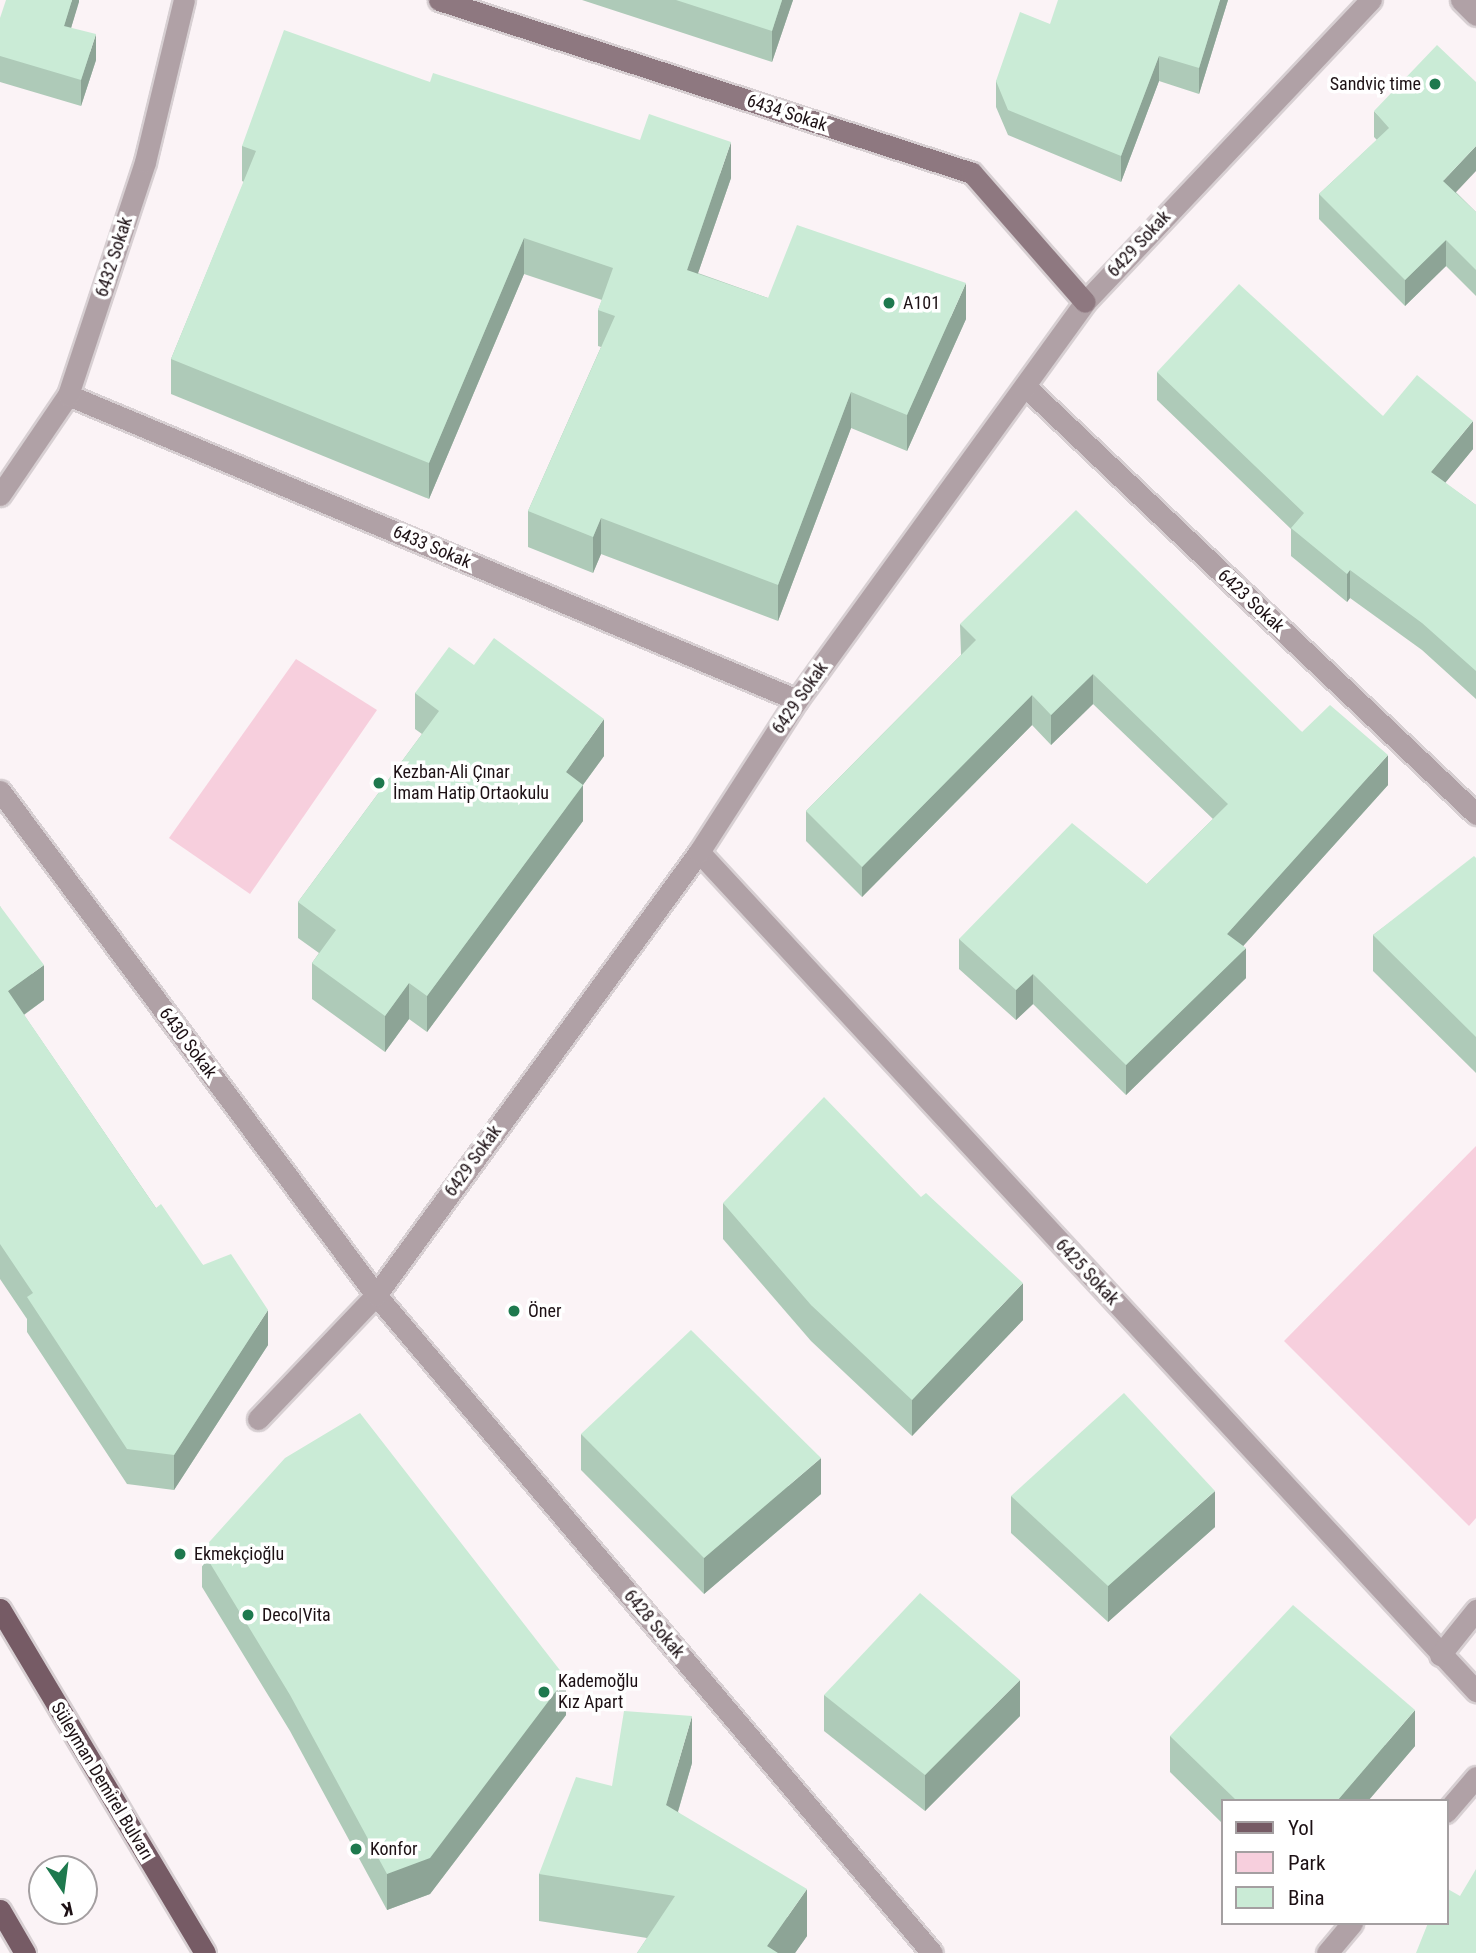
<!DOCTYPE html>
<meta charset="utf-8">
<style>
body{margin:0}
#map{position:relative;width:1476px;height:1953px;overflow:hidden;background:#fbf3f6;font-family:"Roboto Condensed",sans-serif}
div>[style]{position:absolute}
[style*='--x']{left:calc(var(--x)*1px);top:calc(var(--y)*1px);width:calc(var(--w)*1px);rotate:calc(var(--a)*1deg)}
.green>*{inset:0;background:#f7cfdd}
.roads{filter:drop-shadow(2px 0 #d7cfd2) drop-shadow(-2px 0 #d7cfd2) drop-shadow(0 2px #d7cfd2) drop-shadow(0 -2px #d7cfd2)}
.street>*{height:21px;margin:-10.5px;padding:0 10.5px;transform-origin:10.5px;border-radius:10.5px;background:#b0a1a6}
.secondary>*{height:21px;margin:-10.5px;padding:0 10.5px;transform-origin:10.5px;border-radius:10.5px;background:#8e7880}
.primary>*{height:21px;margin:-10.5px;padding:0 10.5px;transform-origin:10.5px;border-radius:10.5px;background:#765b65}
.wall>*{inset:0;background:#aecab8}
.shaded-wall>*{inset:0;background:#8da496}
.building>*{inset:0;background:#caebd6}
.dots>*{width:19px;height:19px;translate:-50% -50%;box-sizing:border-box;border:4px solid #fff;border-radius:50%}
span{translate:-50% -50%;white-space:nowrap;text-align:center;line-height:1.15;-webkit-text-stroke:7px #fff;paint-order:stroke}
.poi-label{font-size:18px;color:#1c1014}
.right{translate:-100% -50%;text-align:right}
.left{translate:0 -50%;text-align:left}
.street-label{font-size:18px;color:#1c1014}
.legend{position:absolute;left:1221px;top:1799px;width:228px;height:126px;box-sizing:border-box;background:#fff;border:2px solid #a49fa1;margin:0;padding:9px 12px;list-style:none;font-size:21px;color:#1c1014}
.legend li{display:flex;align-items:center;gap:14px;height:35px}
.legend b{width:35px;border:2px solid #a49fa1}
.north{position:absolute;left:28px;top:1855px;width:70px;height:70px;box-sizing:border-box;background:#fff;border:2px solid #a49fa1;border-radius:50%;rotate:167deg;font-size:19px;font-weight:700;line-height:28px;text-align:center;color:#1c1014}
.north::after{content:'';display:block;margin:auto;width:24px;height:32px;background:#1e794e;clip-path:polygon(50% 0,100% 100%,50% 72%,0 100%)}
</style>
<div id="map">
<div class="green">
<i style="clip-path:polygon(296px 659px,377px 710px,250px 894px,169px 838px)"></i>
<i style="clip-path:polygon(1476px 1146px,1476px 1518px,1469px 1526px,1284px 1341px)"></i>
</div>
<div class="roads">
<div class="street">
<i style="--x:1461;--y:0;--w:21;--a:45"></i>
<i style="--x:1027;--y:388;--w:619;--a:43.49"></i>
<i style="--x:68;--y:395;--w:790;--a:22.7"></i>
<i style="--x:0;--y:495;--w:121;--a:-55.8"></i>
<i style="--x:68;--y:395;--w:245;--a:-71.7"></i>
<i style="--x:145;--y:162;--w:167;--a:-76.5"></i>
<i style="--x:0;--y:791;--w:629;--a:53.28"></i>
<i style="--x:376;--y:1295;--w:861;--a:49.8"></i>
<i style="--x:699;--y:852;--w:1144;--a:47.2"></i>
<i style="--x:258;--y:1419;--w:171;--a:-46.4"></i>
<i style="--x:376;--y:1295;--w:548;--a:-53.9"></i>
<i style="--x:699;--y:852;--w:181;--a:-57.2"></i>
<i style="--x:797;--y:700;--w:491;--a:-54.1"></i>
<i style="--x:1085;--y:302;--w:416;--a:-46.6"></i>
<i style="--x:1440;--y:1655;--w:58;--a:-51.3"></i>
<i style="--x:1446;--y:1812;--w:46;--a:-49.4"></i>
<i style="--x:1327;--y:1953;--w:39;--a:-50"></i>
</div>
<div class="secondary">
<i style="--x:439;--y:0;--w:560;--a:17.98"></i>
<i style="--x:972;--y:173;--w:171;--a:48.8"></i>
</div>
<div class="primary">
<i style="--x:0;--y:1609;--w:400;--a:59.2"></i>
<i style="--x:0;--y:1910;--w:50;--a:59.8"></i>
</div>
</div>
<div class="wall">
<i style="clip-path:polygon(79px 0,71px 28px,96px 60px,81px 106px,0 82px,0 18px)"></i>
<i style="clip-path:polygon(582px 0,793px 0,772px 62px)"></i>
<i style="clip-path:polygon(1228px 0,1199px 94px,1159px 81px,1121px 182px,1008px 135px,996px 107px,996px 81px,1050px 24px)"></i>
<i style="clip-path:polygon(430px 82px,731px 178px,698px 273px,768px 298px,966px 319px,907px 451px,851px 428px,778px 621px,601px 554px,593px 573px,528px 547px,528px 511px,601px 347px,598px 346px,598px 310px,602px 300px,524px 274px,429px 499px,171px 394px,171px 359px,244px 182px,242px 181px,242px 146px)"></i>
<i style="clip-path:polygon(1374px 111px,1476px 212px,1476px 296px,1446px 266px,1405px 306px,1319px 219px,1319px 194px,1377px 140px,1374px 137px)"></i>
<i style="clip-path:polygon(1157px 372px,1383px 416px,1473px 449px,1445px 483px,1476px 505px,1476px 699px,1422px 650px,1350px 598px,1347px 602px,1291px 556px,1291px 529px,1157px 400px)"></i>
<i style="clip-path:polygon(960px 624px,1302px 732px,1388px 785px,1243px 946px,1246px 978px,1126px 1095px,1033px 1004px,1016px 1020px,959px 969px,959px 939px,1147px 884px,1213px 819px,1093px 704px,1051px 745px,1032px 725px,862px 897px,806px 841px,806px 811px,961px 655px)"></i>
<i style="clip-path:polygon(474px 665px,604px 756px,583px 785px,583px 821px,427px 1032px,409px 1019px,385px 1052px,312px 999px,312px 963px,319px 953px,298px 938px,298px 902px,422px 734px,415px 729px,415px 693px)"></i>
<i style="clip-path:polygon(1476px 858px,1476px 1073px,1373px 971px,1373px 935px)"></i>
<i style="clip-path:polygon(0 906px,44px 1000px,24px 1015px,156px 1208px,268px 1345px,174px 1490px,127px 1484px,27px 1332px,27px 1319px,0 1279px)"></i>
<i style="clip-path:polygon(723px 1203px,1023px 1320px,912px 1436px,811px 1341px,723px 1239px)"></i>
<i style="clip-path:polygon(581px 1434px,821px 1494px,704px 1594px,581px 1470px)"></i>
<i style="clip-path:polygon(1011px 1496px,1215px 1527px,1108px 1622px,1011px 1533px)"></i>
<i style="clip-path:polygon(202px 1550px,566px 1715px,430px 1894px,387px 1910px,290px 1731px,202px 1587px)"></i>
<i style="clip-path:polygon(824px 1695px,1020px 1716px,925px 1811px,824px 1731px)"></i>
<i style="clip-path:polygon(1170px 1736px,1415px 1746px,1368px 1801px,1222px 1801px,1222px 1823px,1170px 1772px)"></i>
<i style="clip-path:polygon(692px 1763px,678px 1812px,807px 1936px,795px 1953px,637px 1953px,647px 1938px,539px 1921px,539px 1874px,612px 1786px)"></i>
</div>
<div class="shaded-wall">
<i style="clip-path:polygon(72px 0,79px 0,79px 2px,64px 51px,64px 26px)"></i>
<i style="clip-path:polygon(782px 0,793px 0,772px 62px,772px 31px)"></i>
<i style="clip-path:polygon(1220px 0,1228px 0,1199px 94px,1199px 68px)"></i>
<i style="clip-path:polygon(96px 34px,96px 60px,81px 106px,81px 80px)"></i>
<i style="clip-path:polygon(1159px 56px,1159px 81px,1121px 182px,1121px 156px)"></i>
<i style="clip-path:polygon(731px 142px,731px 178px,687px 305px,687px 270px)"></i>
<i style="clip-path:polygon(1476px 146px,1476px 171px,1443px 206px,1443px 181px)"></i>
<i style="clip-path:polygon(524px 238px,524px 274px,429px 499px,429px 463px)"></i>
<i style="clip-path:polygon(1446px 240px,1446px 266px,1405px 306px,1405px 280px)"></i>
<i style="clip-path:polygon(966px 283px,966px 319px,907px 451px,907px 415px)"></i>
<i style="clip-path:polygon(851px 392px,851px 428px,778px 621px,778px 585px)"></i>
<i style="clip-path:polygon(1473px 421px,1473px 449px,1431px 500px,1431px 472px)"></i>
<i style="clip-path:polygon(601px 518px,601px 554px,593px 573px,593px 537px)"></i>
<i style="clip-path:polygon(1350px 570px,1350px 598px,1347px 602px,1347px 574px)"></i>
<i style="clip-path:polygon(1093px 674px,1093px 704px,1051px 745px,1051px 715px)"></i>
<i style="clip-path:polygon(1032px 695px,1032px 725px,862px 897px,862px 867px)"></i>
<i style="clip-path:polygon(604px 719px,604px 756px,566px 808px,566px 772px)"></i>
<i style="clip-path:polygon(1388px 755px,1388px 785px,1227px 964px,1227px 934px)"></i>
<i style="clip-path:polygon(583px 785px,583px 821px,427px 1032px,427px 996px)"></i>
<i style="clip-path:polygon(1246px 948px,1246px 978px,1126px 1095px,1126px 1065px)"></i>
<i style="clip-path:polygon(44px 965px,44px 1000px,8px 1026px,8px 991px)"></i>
<i style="clip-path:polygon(1033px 974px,1033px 1004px,1016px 1020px,1016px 990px)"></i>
<i style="clip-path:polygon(409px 983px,409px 1019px,385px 1052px,385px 1016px)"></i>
<i style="clip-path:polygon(1023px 1283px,1023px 1320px,912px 1436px,912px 1400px)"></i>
<i style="clip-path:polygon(268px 1310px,268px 1345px,174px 1490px,174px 1455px)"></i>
<i style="clip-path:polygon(821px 1458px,821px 1494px,704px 1594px,704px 1558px)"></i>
<i style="clip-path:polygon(1215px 1491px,1215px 1527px,1108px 1622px,1108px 1586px)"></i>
<i style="clip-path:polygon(566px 1678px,566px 1715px,430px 1894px,387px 1910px,387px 1874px)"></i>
<i style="clip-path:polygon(1020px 1680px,1020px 1716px,925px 1811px,925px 1775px)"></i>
<i style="clip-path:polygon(1415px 1710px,1415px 1746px,1368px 1801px,1337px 1801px)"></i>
<i style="clip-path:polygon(692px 1716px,692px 1763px,666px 1852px,666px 1805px)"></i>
<i style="clip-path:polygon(807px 1889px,807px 1936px,795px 1953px,767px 1953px,767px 1946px)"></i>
</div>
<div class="building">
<i style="clip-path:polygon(6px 0,72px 0,64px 26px,96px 34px,81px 80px,0 56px,0 18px)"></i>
<i style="clip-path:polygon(676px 0,782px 0,772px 31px)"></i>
<i style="clip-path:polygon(1058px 0,1220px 0,1199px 68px,1159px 56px,1121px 156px,1008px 110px,996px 81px,1020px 12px,1050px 24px)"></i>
<i style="clip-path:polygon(284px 30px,430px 82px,433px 73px,640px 140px,649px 114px,731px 142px,687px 270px,768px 298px,797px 225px,966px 283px,907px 415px,851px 392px,778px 585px,601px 518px,593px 537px,528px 511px,615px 316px,598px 310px,613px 268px,524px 238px,429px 463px,171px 359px,256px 151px,242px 146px)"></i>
<i style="clip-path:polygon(1437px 45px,1476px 82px,1476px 146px,1443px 181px,1476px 212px,1476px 270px,1446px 240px,1405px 280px,1319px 194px,1389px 128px,1374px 111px)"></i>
<i style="clip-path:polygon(1239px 284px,1383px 416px,1417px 375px,1473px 421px,1431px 472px,1476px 505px,1476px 671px,1422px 623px,1350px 570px,1347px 574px,1291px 528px,1304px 513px,1157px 372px)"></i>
<i style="clip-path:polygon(1076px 510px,1302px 732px,1330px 705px,1388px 755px,1227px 934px,1246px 948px,1126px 1065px,1033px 974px,1016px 990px,959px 939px,1072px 823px,1147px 884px,1228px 804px,1093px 674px,1051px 715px,1032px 695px,862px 867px,806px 811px,976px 640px,960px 624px)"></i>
<i style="clip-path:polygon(494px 638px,604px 719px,566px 772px,583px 785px,427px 996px,409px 983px,385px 1016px,312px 963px,336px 930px,298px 902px,439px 711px,415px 693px,449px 647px,474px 665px)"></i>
<i style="clip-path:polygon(1474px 856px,1476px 858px,1476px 1037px,1373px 935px)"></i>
<i style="clip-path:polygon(0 906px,44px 965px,8px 991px,156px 1208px,161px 1204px,203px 1265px,231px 1254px,268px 1310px,174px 1455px,127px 1449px,27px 1297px,33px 1293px,0 1244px)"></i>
<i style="clip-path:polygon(824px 1097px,921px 1197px,926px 1193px,1023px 1283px,912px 1400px,811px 1305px,723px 1203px)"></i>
<i style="clip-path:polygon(691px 1330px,821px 1458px,704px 1558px,581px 1434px)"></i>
<i style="clip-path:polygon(1124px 1393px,1215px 1491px,1108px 1586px,1011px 1496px)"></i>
<i style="clip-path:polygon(360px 1413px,566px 1678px,430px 1858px,387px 1874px,290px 1695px,202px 1550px,285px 1458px)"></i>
<i style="clip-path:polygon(920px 1593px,1020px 1680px,925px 1775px,824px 1695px)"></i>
<i style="clip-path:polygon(1293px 1605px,1415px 1710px,1337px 1801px,1237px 1801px,1170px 1736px)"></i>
<i style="clip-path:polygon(624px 1711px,692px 1716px,666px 1805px,807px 1889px,767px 1946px,778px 1953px,637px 1953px,675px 1896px,539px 1874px,576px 1777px,612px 1786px)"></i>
<i style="clip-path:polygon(1476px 1869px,1476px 1953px,1416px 1953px,1428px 1923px,1446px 1923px,1446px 1888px,1460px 1896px)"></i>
</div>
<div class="dots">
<i style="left:1435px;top:84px;background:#1e794e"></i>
<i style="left:889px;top:303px;background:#1e794e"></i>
<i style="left:379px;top:783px;background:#1e794e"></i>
<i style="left:514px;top:1311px;background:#1e794e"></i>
<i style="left:180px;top:1554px;background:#1e794e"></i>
<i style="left:248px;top:1615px;background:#1e794e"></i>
<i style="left:544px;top:1692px;background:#1e794e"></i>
<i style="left:356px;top:1849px;background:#1e794e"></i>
</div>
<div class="poi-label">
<span class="right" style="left:1421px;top:84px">Sandviç time</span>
<span class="left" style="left:903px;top:303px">A101</span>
<span class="left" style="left:393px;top:783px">Kezban-Ali Çınar<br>İmam Hatip Ortaokulu</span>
<span class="left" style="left:528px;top:1311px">Öner</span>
<span class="left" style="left:194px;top:1554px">Ekmekçioğlu</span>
<span class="left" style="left:262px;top:1615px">Deco|Vita</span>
<span class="left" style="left:558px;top:1692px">Kademoğlu<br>Kız Apart</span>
<span class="left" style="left:370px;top:1849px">Konfor</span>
</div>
<div class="street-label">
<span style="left:787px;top:113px;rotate:18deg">6434 Sokak</span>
<span style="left:1139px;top:244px;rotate:-47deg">6429 Sokak</span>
<span style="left:114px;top:257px;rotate:-72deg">6432 Sokak</span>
<span style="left:432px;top:547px;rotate:23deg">6433 Sokak</span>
<span style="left:1251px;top:601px;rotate:43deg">6423 Sokak</span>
<span style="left:800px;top:698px;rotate:-55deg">6429 Sokak</span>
<span style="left:188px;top:1043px;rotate:53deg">6430 Sokak</span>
<span style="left:473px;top:1161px;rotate:-54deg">6429 Sokak</span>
<span style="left:1087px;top:1272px;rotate:47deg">6425 Sokak</span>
<span style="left:654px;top:1624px;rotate:50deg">6428 Sokak</span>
<span style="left:102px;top:1781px;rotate:59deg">Süleyman Demirel Bulvarı</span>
</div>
<ul class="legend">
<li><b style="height:9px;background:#765b65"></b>Yol</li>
<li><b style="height:19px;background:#f7cfdd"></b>Park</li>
<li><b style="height:19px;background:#caebd6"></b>Bina</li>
</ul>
<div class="north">K</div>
</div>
